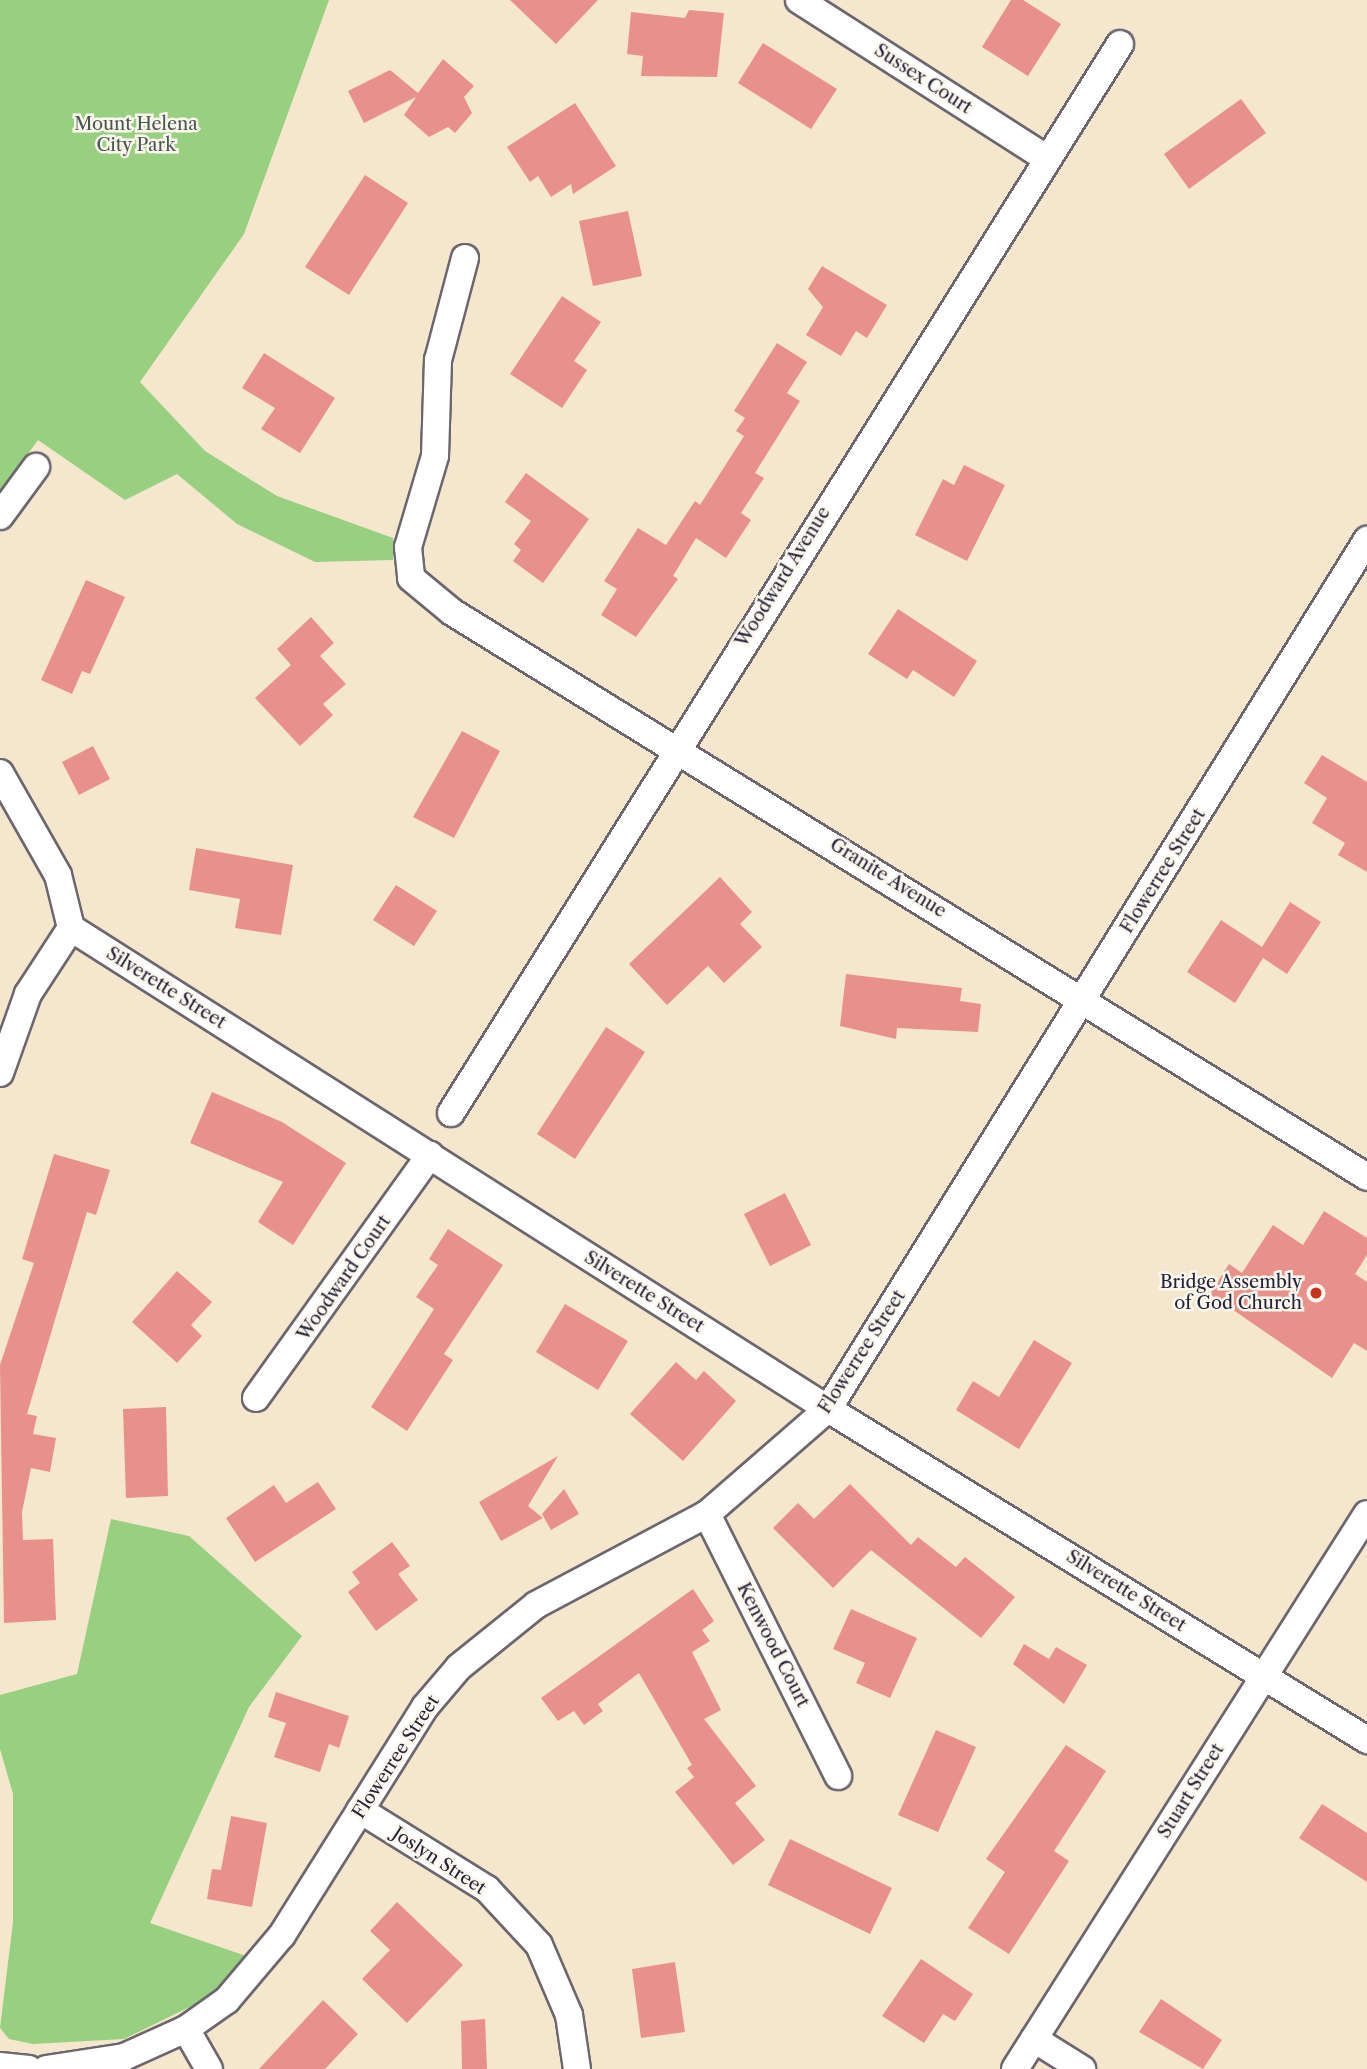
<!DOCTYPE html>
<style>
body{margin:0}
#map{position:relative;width:1367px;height:2069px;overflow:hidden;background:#f5e7ce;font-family:"Libre Caslon Text",serif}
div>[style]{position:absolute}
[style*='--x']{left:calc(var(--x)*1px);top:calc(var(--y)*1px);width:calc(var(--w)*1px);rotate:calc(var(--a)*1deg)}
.green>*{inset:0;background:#99cf81}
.building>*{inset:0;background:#e8918b}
.roads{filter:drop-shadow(2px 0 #6c676e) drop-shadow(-2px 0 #6c676e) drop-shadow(0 2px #6c676e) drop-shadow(0 -2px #6c676e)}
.street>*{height:26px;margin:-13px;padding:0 13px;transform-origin:13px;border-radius:13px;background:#fff}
.dots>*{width:19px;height:19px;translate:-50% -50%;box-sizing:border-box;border:4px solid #fbf7ec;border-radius:50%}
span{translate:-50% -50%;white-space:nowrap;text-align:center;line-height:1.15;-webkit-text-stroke:5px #fbf7ec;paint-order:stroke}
.street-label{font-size:18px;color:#22223b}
.park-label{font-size:18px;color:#465650}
.poi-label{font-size:18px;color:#22223b}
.right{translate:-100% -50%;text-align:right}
</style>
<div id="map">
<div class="green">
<i style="clip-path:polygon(0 0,329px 0,244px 234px,140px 382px,205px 451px,277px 496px,393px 538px,393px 560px,315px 562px,237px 524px,177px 474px,125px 500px,38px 440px,0 492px)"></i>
<i style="clip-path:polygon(111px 1519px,189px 1536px,302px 1636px,249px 1707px,150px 1923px,252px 1958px,208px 1998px,124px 2039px,33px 2044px,9px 2039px,0 2028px,13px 1922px,13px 1794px,0 1749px,0 1695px,77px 1674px)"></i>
</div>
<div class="building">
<i style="clip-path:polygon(510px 0,598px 0,556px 44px)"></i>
<i style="clip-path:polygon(1011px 0,1023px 0,1061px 24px,1028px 76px,982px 47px)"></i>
<i style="clip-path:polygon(689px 10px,724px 13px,717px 77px,641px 76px,643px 56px,627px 54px,631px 12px,685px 18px)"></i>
<i style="clip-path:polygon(763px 43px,837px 89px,811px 129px,738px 83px)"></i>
<i style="clip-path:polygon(443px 59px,474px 86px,464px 97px,472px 113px,455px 133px,448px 127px,429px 137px,404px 115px,416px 97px,364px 123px,348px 91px,390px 70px,418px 93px)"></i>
<i style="clip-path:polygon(1241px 99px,1266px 133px,1189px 189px,1164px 154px)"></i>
<i style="clip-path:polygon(575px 103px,616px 166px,573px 194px,571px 184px,551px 197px,538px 176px,530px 182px,507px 147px)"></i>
<i style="clip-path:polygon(365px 175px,408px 203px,349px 295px,305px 267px)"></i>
<i style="clip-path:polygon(628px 211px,642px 276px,593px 286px,579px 221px)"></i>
<i style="clip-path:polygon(822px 266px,887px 305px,867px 338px,856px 331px,841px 356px,806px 335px,823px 307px,808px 289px)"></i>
<i style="clip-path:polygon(562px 296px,601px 322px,574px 361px,587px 370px,562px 408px,510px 374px)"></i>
<i style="clip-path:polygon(777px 343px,807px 362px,787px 393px,800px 401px,755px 473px,764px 478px,741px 513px,751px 520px,726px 558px,696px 538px,673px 576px,678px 579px,636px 637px,601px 615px,617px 589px,604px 581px,638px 528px,666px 545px,695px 501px,700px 505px,744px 436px,736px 431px,745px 418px,734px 411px)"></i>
<i style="clip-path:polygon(264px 353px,335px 398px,300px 453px,261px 429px,275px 408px,242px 388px)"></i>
<i style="clip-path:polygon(964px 465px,1005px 485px,967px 561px,915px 535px,943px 479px,954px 485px)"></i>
<i style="clip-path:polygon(526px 473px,589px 519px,543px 583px,513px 561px,521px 550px,514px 544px,531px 521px,505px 502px)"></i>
<i style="clip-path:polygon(86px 580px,125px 597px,90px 674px,82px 671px,72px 694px,41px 680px)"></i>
<i style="clip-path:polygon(898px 609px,977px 661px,954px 697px,913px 670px,907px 679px,868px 654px)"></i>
<i style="clip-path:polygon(311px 617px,334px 643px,320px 656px,346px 684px,323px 704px,333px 715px,300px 746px,255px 698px,291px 665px,277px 649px)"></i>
<i style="clip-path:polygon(462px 731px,500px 751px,454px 838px,413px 817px)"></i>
<i style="clip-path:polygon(93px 746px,110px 779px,79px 795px,62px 762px)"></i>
<i style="clip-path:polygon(1322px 755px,1367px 782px,1367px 872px,1338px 855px,1345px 843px,1312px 823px,1327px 798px,1304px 783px)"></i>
<i style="clip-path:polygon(196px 848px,293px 865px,281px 935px,235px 928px,240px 899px,189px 890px)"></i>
<i style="clip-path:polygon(720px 877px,752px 912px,740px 924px,762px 947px,724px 983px,708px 966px,667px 1005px,629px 964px)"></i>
<i style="clip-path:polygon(396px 885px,437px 911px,414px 946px,373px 920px)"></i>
<i style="clip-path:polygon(1290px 902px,1321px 922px,1287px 974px,1263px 958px,1235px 1003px,1187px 972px,1221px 920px,1262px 947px)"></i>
<i style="clip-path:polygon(846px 974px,962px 988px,960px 1001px,981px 1004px,978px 1032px,897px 1028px,896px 1039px,840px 1026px)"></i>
<i style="clip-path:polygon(606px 1027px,645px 1052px,575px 1159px,537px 1134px)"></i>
<i style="clip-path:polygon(212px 1092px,282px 1122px,346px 1163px,293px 1245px,258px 1222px,283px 1182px,190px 1143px)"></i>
<i style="clip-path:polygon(54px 1154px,110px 1170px,96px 1215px,87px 1212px,27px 1414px,37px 1416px,33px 1434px,56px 1438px,50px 1472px,31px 1468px,22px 1512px,23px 1540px,53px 1539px,56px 1620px,4px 1623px,0 1365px,34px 1263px,22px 1259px)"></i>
<i style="clip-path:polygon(785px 1193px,811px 1245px,770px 1266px,744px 1214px)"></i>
<i style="clip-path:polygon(1324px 1211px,1367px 1238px,1367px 1255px,1355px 1274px,1367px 1282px,1367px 1351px,1354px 1343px,1332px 1378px,1210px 1294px,1229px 1264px,1242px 1273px,1273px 1225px,1303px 1245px)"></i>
<i style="clip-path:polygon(448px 1229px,503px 1265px,444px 1354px,453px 1360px,407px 1431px,371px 1407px,434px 1309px,416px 1297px,438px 1265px,429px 1259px)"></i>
<i style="clip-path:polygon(177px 1271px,212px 1302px,191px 1325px,202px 1336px,177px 1363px,132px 1322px)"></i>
<i style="clip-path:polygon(565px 1304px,628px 1341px,598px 1390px,536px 1352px)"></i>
<i style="clip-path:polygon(1034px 1340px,1072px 1363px,1019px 1449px,956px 1410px,973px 1381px,999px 1397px)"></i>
<i style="clip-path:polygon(676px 1362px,696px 1380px,704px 1371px,736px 1401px,683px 1461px,630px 1414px)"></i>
<i style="clip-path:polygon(166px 1407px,168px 1496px,126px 1498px,123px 1409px)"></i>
<i style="clip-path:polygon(558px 1456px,528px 1506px,543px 1518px,501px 1541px,479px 1502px)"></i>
<i style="clip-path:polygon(318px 1482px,336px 1509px,255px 1562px,226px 1518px,274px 1485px,286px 1503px)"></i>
<i style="clip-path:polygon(850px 1484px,911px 1545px,918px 1537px,956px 1567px,965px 1557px,1015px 1597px,981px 1638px,871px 1550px,833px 1588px,773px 1528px,798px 1503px,814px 1519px)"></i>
<i style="clip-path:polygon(564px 1489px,579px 1514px,551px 1530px,542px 1514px)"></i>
<i style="clip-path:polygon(392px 1542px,410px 1566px,398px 1574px,418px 1600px,376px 1631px,348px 1592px,360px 1583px,352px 1572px)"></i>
<i style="clip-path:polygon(693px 1589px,714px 1621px,702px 1630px,710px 1641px,692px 1652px,721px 1710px,704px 1719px,756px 1786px,735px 1803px,765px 1840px,733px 1865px,675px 1792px,694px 1777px,687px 1768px,692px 1765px,639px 1673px,598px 1704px,603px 1711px,584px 1725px,574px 1711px,558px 1721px,541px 1698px)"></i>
<i style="clip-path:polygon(851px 1609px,917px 1638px,890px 1698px,856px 1683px,865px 1663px,833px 1649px)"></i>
<i style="clip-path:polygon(1024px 1644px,1049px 1659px,1056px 1647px,1087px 1665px,1064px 1704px,1013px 1664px)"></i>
<i style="clip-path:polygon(276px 1692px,349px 1716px,339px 1748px,329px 1744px,320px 1772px,274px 1757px,286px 1723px,268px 1717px)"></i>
<i style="clip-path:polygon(936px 1730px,976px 1747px,938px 1832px,898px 1815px)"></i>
<i style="clip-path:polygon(1066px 1745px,1106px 1771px,1054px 1851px,1069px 1861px,1009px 1954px,968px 1928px,1005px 1872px,986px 1859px)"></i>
<i style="clip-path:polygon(1322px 1804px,1367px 1833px,1367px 1882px,1299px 1838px)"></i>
<i style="clip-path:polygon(231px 1816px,267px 1823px,252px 1907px,207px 1899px,212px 1869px,221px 1870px)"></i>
<i style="clip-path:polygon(790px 1839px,892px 1888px,870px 1934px,768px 1885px)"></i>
<i style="clip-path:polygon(397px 1902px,463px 1965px,407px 2023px,362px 1979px,390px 1950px,370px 1931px)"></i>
<i style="clip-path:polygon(921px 1959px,973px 1994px,955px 2021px,943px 2014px,924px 2043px,882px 2016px)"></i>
<i style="clip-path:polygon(675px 1962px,685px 2032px,641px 2038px,632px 1969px)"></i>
<i style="clip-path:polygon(1161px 1999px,1222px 2040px,1203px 2069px,1139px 2032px)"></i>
<i style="clip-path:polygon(323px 2000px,358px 2034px,325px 2069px,259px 2069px)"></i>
<i style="clip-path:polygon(485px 2019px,487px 2069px,462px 2069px,461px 2021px)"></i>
</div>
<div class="roads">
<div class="street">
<i style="--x:799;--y:0;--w:295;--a:32.6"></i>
<i style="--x:465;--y:258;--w:106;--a:104.8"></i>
<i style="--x:438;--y:360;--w:96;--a:91.8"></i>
<i style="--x:435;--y:456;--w:95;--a:106.5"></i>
<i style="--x:408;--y:547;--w:31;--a:84"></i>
<i style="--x:411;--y:578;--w:53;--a:39.7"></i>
<i style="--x:452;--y:612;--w:1075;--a:31.69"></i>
<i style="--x:0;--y:516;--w:61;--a:-53.7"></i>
<i style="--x:0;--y:773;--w:117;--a:60.4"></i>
<i style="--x:58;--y:875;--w:55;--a:76.2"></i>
<i style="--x:71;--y:928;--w:897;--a:32.43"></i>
<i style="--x:828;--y:1409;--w:633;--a:31.55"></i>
<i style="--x:0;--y:1073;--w:84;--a:-70.5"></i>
<i style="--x:28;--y:994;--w:79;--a:-56.9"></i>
<i style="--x:451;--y:1113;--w:1261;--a:-57.96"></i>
<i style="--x:256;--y:1398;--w:299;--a:-54.4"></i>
<i style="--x:707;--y:1514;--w:293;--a:63.4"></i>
<i style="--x:360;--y:1810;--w:150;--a:31.9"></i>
<i style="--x:487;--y:1889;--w:76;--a:47.1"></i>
<i style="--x:539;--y:1945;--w:76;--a:66.8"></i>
<i style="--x:569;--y:2015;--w:55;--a:81.6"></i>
<i style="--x:186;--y:2029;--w:46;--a:60.1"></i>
<i style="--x:1034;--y:2039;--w:57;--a:32"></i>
<i style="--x:0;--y:2066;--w:29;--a:6"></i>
<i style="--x:46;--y:2069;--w:79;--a:-8.7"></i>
<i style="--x:124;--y:2057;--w:68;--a:-24.3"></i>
<i style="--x:186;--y:2029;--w:50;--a:-35.3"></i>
<i style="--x:227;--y:2000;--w:85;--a:-49.8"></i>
<i style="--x:282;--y:1935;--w:269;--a:-57.9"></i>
<i style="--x:425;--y:1707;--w:52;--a:-49.6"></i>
<i style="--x:459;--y:1667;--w:99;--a:-38.8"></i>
<i style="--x:536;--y:1605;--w:194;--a:-28"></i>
<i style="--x:707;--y:1514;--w:160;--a:-41"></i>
<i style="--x:828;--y:1409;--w:1023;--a:-58.19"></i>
<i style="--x:1015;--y:2069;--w:657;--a:-57.62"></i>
</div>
</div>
<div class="dots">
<i style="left:1316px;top:1293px;background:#c8321e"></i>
</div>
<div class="street-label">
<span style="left:923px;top:79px;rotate:33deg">Sussex Court</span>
<span style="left:783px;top:577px;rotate:-58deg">Woodward Avenue</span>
<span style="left:1163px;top:871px;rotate:-58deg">Flowerree Street</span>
<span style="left:888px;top:878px;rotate:32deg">Granite Avenue</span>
<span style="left:166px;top:988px;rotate:32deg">Silverette Street</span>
<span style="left:344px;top:1278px;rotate:-55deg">Woodward Court</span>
<span style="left:644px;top:1292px;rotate:32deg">Silverette Street</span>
<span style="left:862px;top:1352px;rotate:-57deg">Flowerree Street</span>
<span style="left:1126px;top:1591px;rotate:32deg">Silverette Street</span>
<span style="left:773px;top:1645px;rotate:63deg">Kenwood Court</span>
<span style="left:396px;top:1757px;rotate:-57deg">Flowerree Street</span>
<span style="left:1191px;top:1791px;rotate:-58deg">Stuart Street</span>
<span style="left:439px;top:1861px;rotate:33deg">Joslyn Street</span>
</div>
<div class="park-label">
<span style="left:136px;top:135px">Mount Helena<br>City Park</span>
</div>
<div class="poi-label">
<span class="right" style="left:1302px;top:1293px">Bridge Assembly<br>of God Church</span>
</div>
</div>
